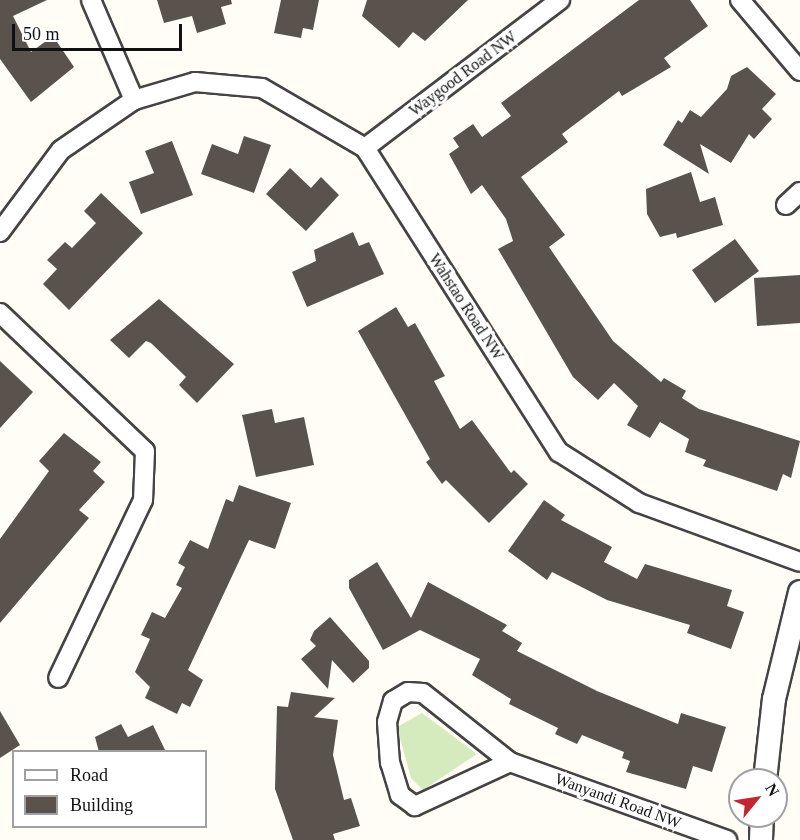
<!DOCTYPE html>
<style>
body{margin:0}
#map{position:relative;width:800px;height:840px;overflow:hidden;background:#fffdf5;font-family:"Times New Roman",serif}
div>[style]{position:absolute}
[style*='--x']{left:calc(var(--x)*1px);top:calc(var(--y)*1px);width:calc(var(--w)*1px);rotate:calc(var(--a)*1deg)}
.green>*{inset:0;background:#d5ebbd}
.building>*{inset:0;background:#5a524d}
.roads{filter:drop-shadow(2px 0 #444) drop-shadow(-2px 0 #444) drop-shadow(0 2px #444) drop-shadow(0 -2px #444)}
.minor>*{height:18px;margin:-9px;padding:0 9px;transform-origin:9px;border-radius:9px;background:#fff}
.tertiary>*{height:22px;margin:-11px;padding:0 11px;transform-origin:11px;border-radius:11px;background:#fff}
span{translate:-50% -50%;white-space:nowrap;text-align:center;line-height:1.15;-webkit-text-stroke:6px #fff;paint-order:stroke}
.street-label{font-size:16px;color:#111}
.legend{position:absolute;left:12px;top:750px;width:195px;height:78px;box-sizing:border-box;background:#fff;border:2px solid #a0a0a0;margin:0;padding:8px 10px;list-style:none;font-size:18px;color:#111}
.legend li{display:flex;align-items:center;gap:12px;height:30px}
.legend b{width:30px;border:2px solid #a0a0a0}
.north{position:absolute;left:728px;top:768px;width:60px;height:60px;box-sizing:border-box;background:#fff;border:2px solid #a0a0a0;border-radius:50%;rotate:60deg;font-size:16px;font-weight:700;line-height:24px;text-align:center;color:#111}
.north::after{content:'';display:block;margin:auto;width:21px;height:27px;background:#c4262e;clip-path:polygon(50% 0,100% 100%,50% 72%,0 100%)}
.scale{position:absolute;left:12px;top:24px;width:170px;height:27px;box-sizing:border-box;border:3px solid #111;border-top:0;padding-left:8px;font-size:18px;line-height:21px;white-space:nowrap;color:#111;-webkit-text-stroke:4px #fff;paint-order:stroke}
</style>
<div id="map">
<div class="green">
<i style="clip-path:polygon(422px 713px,477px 754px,423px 790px,411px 778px,397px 727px)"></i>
</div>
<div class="building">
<i style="clip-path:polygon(0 0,47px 0,13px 16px,31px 52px,53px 36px,74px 67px,31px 102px,0 59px)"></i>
<i style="clip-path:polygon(157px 0,231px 0,232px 4px,221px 7px,226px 24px,197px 33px,192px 16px,164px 23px)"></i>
<i style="clip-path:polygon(281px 0,319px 0,313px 30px,303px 28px,301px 38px,274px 33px)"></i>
<i style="clip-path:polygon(367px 0,468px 0,425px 41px,413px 32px,399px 48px,362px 16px)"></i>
<i style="clip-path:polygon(639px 0,690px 0,708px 26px,664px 58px,671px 67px,622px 96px,619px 91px,562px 134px,568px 142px,521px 177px,565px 235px,549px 247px,613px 341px,661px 382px,664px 378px,686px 391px,682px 398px,699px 409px,800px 441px,791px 478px,783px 474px,777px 491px,703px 466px,706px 460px,685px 452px,689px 439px,660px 422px,650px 438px,627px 425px,638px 406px,614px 383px,598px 400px,573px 377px,498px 249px,513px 241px,506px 219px,482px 185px,471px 194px,449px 154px,459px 147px,453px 138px,473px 124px,482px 137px,511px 116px,501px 103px)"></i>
<i style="clip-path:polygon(747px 67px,776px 94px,762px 109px,772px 119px,754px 139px,749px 134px,731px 163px,700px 144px,709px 174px,663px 145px,678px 120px,682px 123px,690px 110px,701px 117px,727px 89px,731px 76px)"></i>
<i style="clip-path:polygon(244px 136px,271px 145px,254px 193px,201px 174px,212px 144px,238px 154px)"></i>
<i style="clip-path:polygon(172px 141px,193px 195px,141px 214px,129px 182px,154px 173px,145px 151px)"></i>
<i style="clip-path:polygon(290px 168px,311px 188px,321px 177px,339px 195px,306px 231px,266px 194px)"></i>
<i style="clip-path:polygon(691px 172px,700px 202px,715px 197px,723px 225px,677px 238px,676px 233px,660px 237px,647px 214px,646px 189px)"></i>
<i style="clip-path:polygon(101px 193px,143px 233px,69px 310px,43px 284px,57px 269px,47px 260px,65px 242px,72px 248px,96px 223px,84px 211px)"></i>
<i style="clip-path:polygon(353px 232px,359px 246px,369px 242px,384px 274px,307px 307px,292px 272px,316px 261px,314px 250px)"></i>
<i style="clip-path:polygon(735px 239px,759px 271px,715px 303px,692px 270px)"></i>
<i style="clip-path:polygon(800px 275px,800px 323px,757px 326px,754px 278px)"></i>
<i style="clip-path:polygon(159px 299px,234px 364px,197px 403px,179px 385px,186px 377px,151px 343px,146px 341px,129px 358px,110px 340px)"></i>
<i style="clip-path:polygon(396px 307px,408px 327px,415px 323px,445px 376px,434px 381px,460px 429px,472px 420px,511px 473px,514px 470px,528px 484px,489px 523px,446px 480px,442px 484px,426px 462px,430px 459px,358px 331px)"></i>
<i style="clip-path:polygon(0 361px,33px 392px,0 428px)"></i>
<i style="clip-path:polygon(272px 409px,275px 423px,304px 417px,314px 465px,256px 477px,242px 415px)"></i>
<i style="clip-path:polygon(64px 433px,101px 462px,93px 471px,105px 482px,79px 510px,89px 518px,0 623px,0 539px,49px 471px,39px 461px)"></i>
<i style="clip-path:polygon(239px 485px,291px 503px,275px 549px,249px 540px,188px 670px,203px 680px,190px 707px,182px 703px,177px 714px,145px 698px,150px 687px,135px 672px,150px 639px,141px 635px,152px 612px,165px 618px,182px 588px,176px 585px,185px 567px,178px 563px,190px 540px,208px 549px,226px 499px,233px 502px)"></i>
<i style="clip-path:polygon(544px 500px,565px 515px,561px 520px,612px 547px,604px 562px,637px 579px,645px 564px,732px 590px,727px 606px,744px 612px,731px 649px,687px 633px,690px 625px,607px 600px,552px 572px,547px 580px,508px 551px)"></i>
<i style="clip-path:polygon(377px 562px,411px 618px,428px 582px,507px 625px,502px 631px,522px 643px,517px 651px,597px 691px,678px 724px,681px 713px,726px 727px,712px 772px,693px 766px,686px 789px,626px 772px,630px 761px,622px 758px,624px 752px,582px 735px,577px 744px,555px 734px,558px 728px,509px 704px,511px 699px,472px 675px,480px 659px,420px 630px,383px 650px,349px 588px,349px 580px)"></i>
<i style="clip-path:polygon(330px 617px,369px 661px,369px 668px,353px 683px,332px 660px,328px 689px,301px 659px,316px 646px,310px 640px,314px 631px)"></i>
<i style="clip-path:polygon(291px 692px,335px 698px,314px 717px,338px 720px,333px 755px,344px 800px,351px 798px,360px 826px,333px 834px,335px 840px,293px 840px,275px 789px,277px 706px,288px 707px)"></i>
<i style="clip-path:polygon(0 711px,20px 745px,0 758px)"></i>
<i style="clip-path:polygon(121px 724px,128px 737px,153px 725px,166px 752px,99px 752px,95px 737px)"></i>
</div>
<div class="roads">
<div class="minor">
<i style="--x:91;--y:0;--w:109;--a:66.7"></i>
<i style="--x:740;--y:0;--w:93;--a:49.8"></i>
<i style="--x:365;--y:148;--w:245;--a:-37.2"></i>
<i style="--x:786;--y:205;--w:19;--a:-43"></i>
<i style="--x:0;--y:232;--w:102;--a:-53.4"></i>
<i style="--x:61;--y:150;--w:88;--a:-34.4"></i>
<i style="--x:134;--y:100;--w:64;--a:-16.4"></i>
<i style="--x:195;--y:82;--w:67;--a:5.1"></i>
<i style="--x:262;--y:88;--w:119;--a:30.2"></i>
<i style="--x:365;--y:148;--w:361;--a:57.5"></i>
<i style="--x:559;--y:452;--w:95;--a:32.5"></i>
<i style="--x:639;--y:503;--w:171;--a:20.1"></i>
<i style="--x:0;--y:313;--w:200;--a:43.6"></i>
<i style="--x:145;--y:451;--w:49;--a:92.3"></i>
<i style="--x:143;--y:500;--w:197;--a:115.5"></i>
<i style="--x:510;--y:762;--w:105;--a:155.1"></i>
<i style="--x:415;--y:806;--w:19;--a:-144"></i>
<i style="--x:400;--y:795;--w:34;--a:-107"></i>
<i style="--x:390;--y:763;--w:41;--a:-94.2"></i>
<i style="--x:387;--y:722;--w:22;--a:-74"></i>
<i style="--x:393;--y:701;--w:17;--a:-31"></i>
<i style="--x:408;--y:692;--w:15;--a:4"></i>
<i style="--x:423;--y:693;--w:111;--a:38.4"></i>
<i style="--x:510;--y:762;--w:231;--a:19.8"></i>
</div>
<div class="tertiary">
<i style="--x:765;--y:780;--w:81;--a:-83.7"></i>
<i style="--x:774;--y:699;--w:110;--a:-76.3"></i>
<i style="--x:761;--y:840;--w:24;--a:-88"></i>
</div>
</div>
<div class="street-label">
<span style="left:463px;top:74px;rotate:-37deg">Waygood Road NW</span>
<span style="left:466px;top:307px;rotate:57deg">Wahstao Road NW</span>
<span style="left:618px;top:801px;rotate:20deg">Wanyandi Road NW</span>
</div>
<ul class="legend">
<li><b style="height:8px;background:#fff"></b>Road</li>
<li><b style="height:16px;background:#5a524d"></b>Building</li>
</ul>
<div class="north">N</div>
<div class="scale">50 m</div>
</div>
